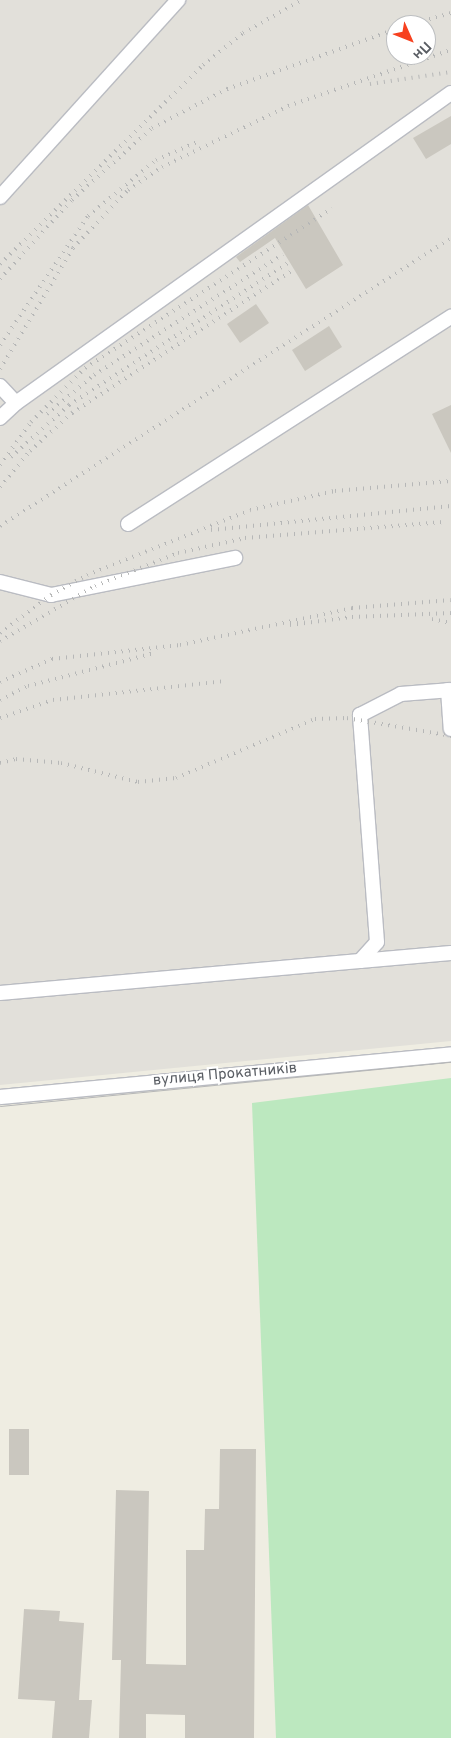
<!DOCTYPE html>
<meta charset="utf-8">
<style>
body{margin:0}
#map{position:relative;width:451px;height:1738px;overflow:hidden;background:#efede2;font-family:Overpass,sans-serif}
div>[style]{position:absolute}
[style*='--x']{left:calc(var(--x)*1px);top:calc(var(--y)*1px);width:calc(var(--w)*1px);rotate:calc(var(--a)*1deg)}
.industrial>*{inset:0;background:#e2e0da}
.green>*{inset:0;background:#bce8bf}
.building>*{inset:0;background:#cac7bf}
.roads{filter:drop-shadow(1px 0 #babcc2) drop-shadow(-1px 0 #babcc2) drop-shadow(0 1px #babcc2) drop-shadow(0 -1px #babcc2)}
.minor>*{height:14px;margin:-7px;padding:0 7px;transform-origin:7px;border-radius:7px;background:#fff}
.tram>*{height:1px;margin:-0.5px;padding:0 0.5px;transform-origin:0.5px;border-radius:0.5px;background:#b6b7b7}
.rail>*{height:4px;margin-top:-2px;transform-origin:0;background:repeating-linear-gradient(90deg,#b6b7b7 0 1px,transparent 0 7px)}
span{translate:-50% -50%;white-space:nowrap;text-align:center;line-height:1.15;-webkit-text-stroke:4px #fff;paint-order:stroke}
.street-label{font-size:15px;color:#5a5e64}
.north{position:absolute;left:386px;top:15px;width:50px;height:50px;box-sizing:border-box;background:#fff;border:1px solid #bdbfc1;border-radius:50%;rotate:134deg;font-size:14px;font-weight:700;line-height:20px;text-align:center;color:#5a5e64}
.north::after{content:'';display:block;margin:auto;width:18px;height:22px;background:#f7411f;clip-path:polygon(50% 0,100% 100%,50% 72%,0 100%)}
</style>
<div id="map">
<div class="industrial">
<i style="clip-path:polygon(evenodd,0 0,451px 0,451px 1041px,0 1085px,0 0,396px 25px,426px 25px,426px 55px,396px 55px,396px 25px)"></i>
</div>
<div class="green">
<i style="clip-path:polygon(451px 1078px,451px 1738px,276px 1738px,252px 1103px)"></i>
</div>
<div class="building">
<i style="clip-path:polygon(451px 116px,451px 144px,426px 159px,413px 138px)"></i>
<i style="clip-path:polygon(308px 205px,343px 265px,306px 289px,275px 238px,240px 262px,236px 257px)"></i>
<i style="clip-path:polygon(256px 304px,269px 323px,240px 343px,227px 324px)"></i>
<i style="clip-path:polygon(329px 326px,342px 347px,305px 371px,292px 350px)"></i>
<i style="clip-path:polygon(451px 405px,451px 453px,432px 414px)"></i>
<i style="clip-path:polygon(9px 1429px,29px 1429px,29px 1475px,9px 1475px)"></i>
<i style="clip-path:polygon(220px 1449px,256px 1449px,254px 1738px,185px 1738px,185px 1715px,146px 1714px,146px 1738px,119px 1738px,121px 1660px,112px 1660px,116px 1490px,149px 1491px,146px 1664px,186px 1665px,186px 1550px,204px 1550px,205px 1509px,219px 1509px)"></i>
<i style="clip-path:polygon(24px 1609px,60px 1611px,59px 1621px,84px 1623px,79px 1700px,92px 1700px,89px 1738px,52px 1738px,55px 1701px,18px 1699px)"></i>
</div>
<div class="roads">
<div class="minor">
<i style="--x:0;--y:197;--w:266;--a:-47.9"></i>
<i style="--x:0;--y:386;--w:23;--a:47"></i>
<i style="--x:16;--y:403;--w:534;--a:-35.48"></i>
<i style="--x:0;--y:418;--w:22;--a:-43"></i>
<i style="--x:128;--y:524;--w:384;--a:-32.7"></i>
<i style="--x:0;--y:582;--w:53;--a:14.3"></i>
<i style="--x:51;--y:595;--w:188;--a:-11.4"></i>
<i style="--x:448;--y:690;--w:39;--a:86"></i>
<i style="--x:360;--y:961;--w:91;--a:-5"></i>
<i style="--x:0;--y:993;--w:361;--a:-5.1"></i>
<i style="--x:360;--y:961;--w:25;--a:-48"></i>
<i style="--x:377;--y:942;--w:228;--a:-94.3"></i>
<i style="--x:360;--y:715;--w:46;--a:-27.1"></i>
<i style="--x:401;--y:694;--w:50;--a:-4.6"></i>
<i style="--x:0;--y:1097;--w:453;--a:-5.4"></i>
</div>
</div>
<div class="tram">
<i style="--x:0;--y:1106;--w:453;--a:-5.6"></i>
</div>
<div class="rail">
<i style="--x:409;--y:25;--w:44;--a:-15.9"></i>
<i style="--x:370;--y:84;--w:82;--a:-8.4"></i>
<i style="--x:0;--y:264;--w:284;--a:-44.4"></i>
<i style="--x:203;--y:65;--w:51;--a:-38.7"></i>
<i style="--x:243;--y:33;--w:68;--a:-29.2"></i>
<i style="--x:0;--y:279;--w:107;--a:-47.7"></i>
<i style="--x:72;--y:200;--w:108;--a:-42"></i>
<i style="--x:152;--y:128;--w:85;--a:-27.5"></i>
<i style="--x:227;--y:89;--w:179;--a:-19.5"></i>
<i style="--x:0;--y:345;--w:156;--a:-55.7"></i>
<i style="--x:88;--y:216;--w:88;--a:-39.5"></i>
<i style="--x:156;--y:160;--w:45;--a:-23.7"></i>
<i style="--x:0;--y:369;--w:141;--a:-58.9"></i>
<i style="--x:73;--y:248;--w:80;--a:-46.5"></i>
<i style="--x:128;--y:190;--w:41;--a:-34.1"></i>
<i style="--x:162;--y:167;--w:140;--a:-25.8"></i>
<i style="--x:288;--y:106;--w:172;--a:-19"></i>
<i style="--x:47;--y:414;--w:61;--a:-39.7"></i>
<i style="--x:94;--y:375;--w:224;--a:-32.6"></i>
<i style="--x:11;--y:457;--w:78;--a:-41.9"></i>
<i style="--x:69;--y:405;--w:262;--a:-33"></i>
<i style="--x:0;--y:465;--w:53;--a:-54.2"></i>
<i style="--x:31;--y:422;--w:76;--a:-45"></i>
<i style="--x:85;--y:368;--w:294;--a:-32.9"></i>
<i style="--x:0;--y:487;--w:47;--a:-50.2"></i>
<i style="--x:30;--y:451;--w:57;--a:-42.1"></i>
<i style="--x:72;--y:413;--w:263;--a:-32.9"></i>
<i style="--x:0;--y:526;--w:535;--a:-32.56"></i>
<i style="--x:211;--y:530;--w:241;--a:-5.7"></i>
<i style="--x:432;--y:619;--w:19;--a:12"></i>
<i style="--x:290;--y:625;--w:63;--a:-7.4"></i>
<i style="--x:352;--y:617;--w:99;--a:-2.3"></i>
<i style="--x:0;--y:633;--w:64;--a:-36.7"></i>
<i style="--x:51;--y:595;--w:41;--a:-29.1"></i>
<i style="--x:87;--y:575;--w:175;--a:-21.7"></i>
<i style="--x:250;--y:510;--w:87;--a:-12.6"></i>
<i style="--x:335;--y:491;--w:116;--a:-4.9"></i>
<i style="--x:0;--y:641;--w:110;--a:-30.1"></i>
<i style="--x:95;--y:586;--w:89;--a:-21.7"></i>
<i style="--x:178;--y:553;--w:69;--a:-12.6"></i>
<i style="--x:245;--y:538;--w:202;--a:-4.6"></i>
<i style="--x:0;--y:682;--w:57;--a:-23.9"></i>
<i style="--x:52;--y:659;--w:129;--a:-6.2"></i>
<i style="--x:180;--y:645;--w:176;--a:-12.1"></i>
<i style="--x:352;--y:608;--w:99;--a:-4.6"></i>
<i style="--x:0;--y:700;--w:31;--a:-27"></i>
<i style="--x:28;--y:686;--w:131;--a:-14.6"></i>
<i style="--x:0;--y:718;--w:56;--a:-18.8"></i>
<i style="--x:53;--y:700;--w:172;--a:-6.3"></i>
<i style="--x:0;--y:763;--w:16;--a:-14"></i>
<i style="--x:16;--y:759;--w:45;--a:5.1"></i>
<i style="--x:61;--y:763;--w:79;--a:13.9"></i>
<i style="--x:138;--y:782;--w:38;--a:-6"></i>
<i style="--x:176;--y:778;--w:151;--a:-23"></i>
<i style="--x:315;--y:719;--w:32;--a:-2"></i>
<i style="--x:347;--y:718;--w:106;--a:9.8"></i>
</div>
<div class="street-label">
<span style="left:225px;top:1075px;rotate:-5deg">вулиця Прокатників</span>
</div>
<div class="north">Пн</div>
</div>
